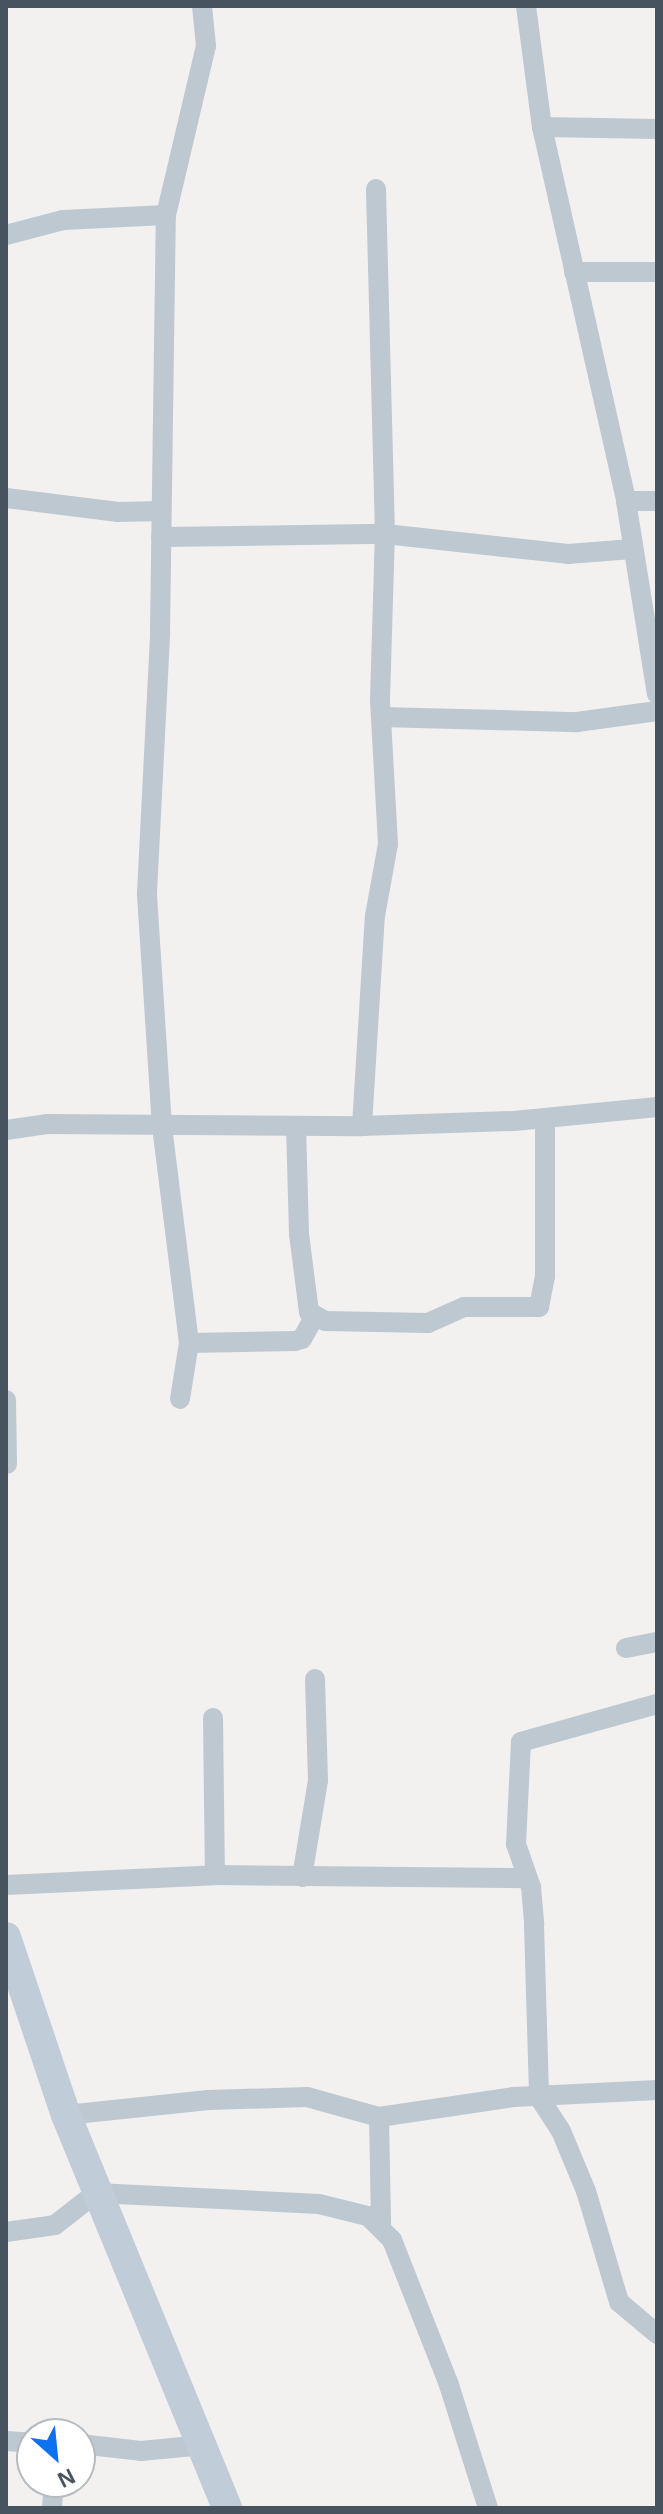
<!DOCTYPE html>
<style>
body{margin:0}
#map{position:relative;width:663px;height:2514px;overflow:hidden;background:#f3f0f0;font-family:Helvetica,sans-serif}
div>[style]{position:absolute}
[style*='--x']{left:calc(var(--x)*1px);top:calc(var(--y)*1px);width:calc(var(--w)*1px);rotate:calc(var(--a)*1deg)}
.street>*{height:20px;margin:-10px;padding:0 10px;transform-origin:10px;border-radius:10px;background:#bdc8d0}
.secondary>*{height:30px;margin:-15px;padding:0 15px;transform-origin:15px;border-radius:15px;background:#c0ccd8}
span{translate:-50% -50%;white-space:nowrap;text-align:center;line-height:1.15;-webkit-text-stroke:6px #fff;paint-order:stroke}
.frame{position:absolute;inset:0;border:8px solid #47545f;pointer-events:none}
.north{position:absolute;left:16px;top:2418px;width:80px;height:80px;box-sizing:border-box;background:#fff;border:2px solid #b5bbbf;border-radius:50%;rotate:153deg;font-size:22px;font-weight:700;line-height:32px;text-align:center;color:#47545f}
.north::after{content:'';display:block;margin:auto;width:28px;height:36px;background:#0e71f0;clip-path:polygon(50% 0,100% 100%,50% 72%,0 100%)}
</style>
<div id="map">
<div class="street">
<i style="--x:526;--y:6;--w:122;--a:82.5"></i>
<i style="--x:542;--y:127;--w:383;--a:77.3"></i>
<i style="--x:626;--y:501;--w:195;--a:80.9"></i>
<i style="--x:542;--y:127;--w:115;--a:1"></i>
<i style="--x:6;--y:235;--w:59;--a:-14.7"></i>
<i style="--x:63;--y:220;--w:103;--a:-2.8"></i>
<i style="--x:574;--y:272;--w:83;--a:0"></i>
<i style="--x:6;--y:498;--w:113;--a:7.1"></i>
<i style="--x:118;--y:512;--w:43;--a:-1.3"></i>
<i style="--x:626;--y:501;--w:31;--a:0"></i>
<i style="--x:161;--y:537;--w:224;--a:-0.8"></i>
<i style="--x:385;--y:534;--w:184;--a:6.2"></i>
<i style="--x:568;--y:554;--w:64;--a:-4.5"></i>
<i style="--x:381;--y:717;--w:196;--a:1.5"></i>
<i style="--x:577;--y:722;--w:81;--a:-7.8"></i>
<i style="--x:296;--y:1126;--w:108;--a:88.4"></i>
<i style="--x:299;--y:1234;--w:79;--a:82.7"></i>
<i style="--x:309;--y:1312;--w:18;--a:29"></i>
<i style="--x:325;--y:1321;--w:103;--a:1.1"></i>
<i style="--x:428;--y:1323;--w:39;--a:-24"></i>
<i style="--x:464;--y:1307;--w:75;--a:0"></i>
<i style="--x:539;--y:1307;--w:32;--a:-79"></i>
<i style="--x:545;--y:1276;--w:158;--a:-90"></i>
<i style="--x:362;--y:1126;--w:210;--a:-86.5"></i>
<i style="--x:375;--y:916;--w:73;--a:-79.8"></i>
<i style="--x:388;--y:844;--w:144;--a:-93.2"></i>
<i style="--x:380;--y:700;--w:166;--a:-88.3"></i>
<i style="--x:385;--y:534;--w:345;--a:-91.5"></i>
<i style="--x:6;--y:1130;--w:41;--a:-8.3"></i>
<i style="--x:47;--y:1124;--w:315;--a:0.4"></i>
<i style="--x:362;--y:1126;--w:152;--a:-1.9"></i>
<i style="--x:514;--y:1121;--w:144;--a:-5.6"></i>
<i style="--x:189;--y:1343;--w:106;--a:-1.1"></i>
<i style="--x:295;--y:1341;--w:7;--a:-16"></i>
<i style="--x:302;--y:1339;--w:23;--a:-61"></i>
<i style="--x:180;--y:1399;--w:57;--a:-80.9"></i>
<i style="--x:189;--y:1343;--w:218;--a:-97.1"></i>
<i style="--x:162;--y:1127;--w:234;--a:-93.7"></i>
<i style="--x:147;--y:893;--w:261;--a:-87.1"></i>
<i style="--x:160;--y:632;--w:417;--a:-89.2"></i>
<i style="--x:166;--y:215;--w:174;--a:-76.7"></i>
<i style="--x:206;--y:46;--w:40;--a:-95.7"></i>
<i style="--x:6;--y:1400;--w:64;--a:89.1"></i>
<i style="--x:626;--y:1648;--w:32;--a:-11"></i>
<i style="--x:657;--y:1704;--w:141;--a:164.4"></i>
<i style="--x:521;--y:1742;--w:102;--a:92.8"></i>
<i style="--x:516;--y:1844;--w:46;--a:70.8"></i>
<i style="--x:531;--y:1887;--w:38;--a:85"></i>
<i style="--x:534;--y:1925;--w:172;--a:88.3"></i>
<i style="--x:539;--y:2097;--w:40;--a:57.1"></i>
<i style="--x:561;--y:2131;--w:65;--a:67.4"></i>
<i style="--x:586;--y:2191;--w:116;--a:73.4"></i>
<i style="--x:619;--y:2302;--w:50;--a:40.1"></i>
<i style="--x:213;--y:1718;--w:157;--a:89.3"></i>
<i style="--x:302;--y:1877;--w:98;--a:-80.6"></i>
<i style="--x:318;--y:1780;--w:101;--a:-91.7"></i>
<i style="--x:6;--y:1885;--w:209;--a:-2.7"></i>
<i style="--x:215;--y:1875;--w:309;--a:0.6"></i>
<i style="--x:66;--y:2115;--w:143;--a:-6"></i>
<i style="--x:208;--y:2100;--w:99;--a:-1.7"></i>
<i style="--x:307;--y:2097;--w:75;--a:15.5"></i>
<i style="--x:379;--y:2117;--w:136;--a:-8.4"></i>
<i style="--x:514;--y:2097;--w:143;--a:-2.8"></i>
<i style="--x:379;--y:2117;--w:108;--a:88.9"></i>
<i style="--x:6;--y:2232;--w:49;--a:-8.1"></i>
<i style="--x:55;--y:2225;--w:52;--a:-38"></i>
<i style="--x:96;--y:2193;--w:223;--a:2.8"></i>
<i style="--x:319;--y:2204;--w:50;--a:13.8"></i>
<i style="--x:368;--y:2216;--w:34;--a:45"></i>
<i style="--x:392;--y:2240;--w:156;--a:68.5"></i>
<i style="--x:449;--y:2385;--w:129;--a:72.4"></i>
<i style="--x:6;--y:2441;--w:26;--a:4"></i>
<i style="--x:80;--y:2444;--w:61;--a:6.5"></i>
<i style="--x:141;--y:2451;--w:63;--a:-5.4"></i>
<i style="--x:52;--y:2508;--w:26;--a:-86"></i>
</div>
<div class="secondary">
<i style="--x:6;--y:1937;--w:188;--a:71.4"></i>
<i style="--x:66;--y:2115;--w:425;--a:67.7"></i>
</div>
<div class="frame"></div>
<div class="north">N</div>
</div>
